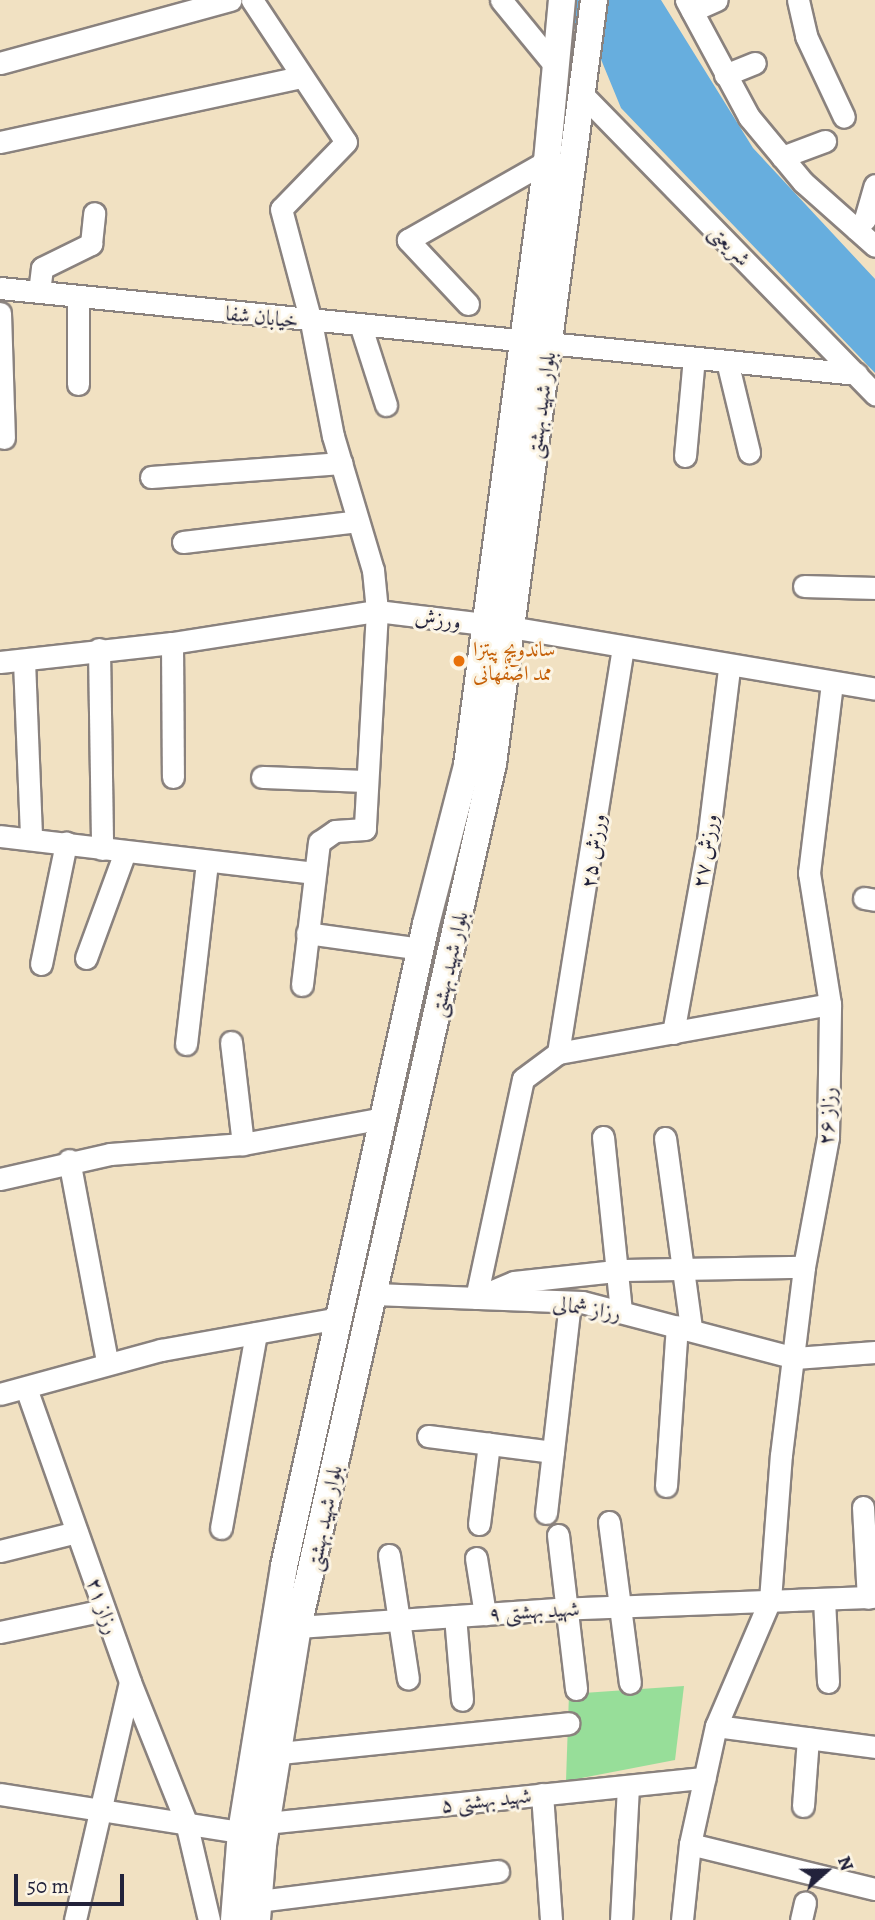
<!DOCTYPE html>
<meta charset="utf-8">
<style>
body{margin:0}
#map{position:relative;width:875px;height:1920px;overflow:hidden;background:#f1e1c2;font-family:Alegreya,Amiri,serif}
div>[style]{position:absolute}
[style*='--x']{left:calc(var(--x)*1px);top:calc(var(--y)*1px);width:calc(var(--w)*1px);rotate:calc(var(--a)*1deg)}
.green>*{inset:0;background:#97de99}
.water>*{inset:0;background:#67aede}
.roads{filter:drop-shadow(2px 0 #8a827e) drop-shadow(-2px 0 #8a827e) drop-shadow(0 2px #8a827e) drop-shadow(0 -2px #8a827e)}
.minor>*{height:21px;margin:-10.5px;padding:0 10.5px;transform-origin:10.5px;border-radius:10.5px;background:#fff}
.major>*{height:26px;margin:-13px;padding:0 13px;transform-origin:13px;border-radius:13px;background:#fff}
.dots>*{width:19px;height:19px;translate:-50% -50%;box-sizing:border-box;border:4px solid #fcf5e5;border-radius:50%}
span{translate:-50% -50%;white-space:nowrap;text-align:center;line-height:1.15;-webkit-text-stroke:6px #fcf5e5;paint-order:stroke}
.street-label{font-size:21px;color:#22223b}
.food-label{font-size:21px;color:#c56008}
.left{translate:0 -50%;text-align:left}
.north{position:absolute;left:791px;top:1836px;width:70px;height:70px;-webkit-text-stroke:5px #fcf5e5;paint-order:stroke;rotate:69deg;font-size:19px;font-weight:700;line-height:28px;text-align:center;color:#22223b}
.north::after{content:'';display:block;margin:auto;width:24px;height:32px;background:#22223b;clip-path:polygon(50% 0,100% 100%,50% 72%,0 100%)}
.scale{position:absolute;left:14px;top:1874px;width:110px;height:32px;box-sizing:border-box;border:4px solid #22223b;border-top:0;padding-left:9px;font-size:21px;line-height:24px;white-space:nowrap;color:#22223b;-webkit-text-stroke:5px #fcf5e5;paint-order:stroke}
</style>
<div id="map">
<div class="green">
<i style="clip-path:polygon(684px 1686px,675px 1760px,566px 1781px,569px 1694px)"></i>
</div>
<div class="water">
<i style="clip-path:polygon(548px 0,661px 0,753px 148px,875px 279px,875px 373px,621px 108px,600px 57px)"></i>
</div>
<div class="roads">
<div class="minor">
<i style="--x:252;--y:0;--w:170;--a:56.5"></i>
<i style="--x:346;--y:142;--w:93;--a:134.1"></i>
<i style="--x:281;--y:209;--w:117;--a:75.1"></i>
<i style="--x:311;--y:322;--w:116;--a:79.1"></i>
<i style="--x:333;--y:436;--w:140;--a:73.4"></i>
<i style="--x:373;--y:570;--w:41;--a:84.4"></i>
<i style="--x:377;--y:611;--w:218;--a:93.2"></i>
<i style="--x:365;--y:829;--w:30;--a:176"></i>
<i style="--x:335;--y:831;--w:19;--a:145"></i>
<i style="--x:319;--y:842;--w:144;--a:96.8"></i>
<i style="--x:501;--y:0;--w:87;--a:50.6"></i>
<i style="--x:686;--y:0;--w:133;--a:61.7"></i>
<i style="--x:749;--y:117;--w:85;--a:50.3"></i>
<i style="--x:803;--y:182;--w:96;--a:41.6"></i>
<i style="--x:798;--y:0;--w:37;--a:77"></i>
<i style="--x:806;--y:36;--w:89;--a:64.9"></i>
<i style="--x:692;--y:11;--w:27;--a:-24"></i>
<i style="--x:0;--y:63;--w:239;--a:-15.3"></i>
<i style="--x:725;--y:75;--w:32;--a:-22"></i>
<i style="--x:584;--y:96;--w:417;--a:45.7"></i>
<i style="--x:0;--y:142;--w:307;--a:-12.2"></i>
<i style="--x:782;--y:157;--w:46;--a:-20.4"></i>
<i style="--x:856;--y:229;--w:13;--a:-48"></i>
<i style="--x:865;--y:219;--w:35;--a:-74"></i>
<i style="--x:0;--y:288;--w:861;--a:5.73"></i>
<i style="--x:39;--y:292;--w:24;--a:-83"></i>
<i style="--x:42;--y:268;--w:55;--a:-26.1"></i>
<i style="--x:91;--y:244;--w:31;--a:-84"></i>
<i style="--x:468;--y:304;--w:88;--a:-133.2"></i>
<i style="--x:408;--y:240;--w:160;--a:-29.6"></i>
<i style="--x:0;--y:313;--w:125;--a:88.2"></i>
<i style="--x:361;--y:327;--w:82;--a:72.2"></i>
<i style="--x:727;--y:361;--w:94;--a:76.4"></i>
<i style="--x:78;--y:384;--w:87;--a:-90"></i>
<i style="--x:685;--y:456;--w:98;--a:-84.8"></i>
<i style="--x:151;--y:477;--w:191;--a:-4.2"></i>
<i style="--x:183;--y:542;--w:176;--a:-6.8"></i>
<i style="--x:804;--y:586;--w:71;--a:1.6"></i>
<i style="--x:172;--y:643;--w:134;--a:89.6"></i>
<i style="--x:99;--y:649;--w:200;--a:89.1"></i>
<i style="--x:24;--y:661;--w:178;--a:87.7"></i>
<i style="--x:0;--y:662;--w:173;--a:-6.3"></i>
<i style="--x:172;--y:643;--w:207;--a:-8.9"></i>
<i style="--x:377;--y:611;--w:134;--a:6.9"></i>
<i style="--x:510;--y:627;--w:370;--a:9.6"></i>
<i style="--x:262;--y:777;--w:105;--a:2.2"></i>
<i style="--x:0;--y:836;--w:315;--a:6.7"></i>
<i style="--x:864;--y:898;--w:11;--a:10"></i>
<i style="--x:307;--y:933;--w:115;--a:8"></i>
<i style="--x:86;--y:958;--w:113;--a:-69.8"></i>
<i style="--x:41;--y:964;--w:124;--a:-78.3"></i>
<i style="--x:673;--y:1033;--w:196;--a:-79.7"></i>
<i style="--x:708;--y:840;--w:173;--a:-83"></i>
<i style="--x:231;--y:1042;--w:103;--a:83.3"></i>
<i style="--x:186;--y:1044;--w:182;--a:-83.4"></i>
<i style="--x:558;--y:1053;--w:410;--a:-80.9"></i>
<i style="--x:603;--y:1137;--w:176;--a:84.1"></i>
<i style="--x:665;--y:1138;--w:193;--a:82.2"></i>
<i style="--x:69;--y:1160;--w:206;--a:79.3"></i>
<i style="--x:0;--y:1179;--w:113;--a:-12.8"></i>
<i style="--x:110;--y:1154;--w:133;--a:-4.3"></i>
<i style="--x:243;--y:1144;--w:142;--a:-10.5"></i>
<i style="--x:374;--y:1294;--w:208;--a:2.2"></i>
<i style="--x:582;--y:1302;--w:220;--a:14.7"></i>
<i style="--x:795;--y:1358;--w:80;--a:-4.3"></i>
<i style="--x:481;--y:1296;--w:36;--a:-23"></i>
<i style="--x:514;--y:1282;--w:111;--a:-6.2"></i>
<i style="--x:624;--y:1270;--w:180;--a:-1"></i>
<i style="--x:476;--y:1298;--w:224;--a:-77.9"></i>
<i style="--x:523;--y:1079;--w:44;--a:-36.6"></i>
<i style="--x:558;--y:1053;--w:276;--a:-10.2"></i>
<i style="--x:26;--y:1388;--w:312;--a:70.5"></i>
<i style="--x:130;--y:1682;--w:151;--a:68.2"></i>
<i style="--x:186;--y:1822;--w:101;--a:76.8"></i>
<i style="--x:0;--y:1394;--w:167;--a:-15.3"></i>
<i style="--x:161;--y:1350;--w:180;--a:-10.2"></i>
<i style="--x:428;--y:1436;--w:126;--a:7.3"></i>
<i style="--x:666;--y:1486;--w:160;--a:-86.1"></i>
<i style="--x:863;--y:1507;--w:91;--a:86.9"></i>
<i style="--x:546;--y:1513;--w:212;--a:-83.5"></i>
<i style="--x:609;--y:1522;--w:162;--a:82.6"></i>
<i style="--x:479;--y:1524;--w:81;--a:-82.9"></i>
<i style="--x:221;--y:1528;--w:198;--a:-79.8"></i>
<i style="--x:558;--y:1535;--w:155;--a:83.3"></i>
<i style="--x:0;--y:1551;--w:79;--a:-13.9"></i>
<i style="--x:389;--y:1555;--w:125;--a:81.3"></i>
<i style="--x:476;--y:1558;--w:57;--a:80.9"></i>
<i style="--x:824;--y:1599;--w:83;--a:87.2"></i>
<i style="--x:455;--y:1616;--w:84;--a:85.2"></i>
<i style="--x:298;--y:1627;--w:259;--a:-4"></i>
<i style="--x:556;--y:1609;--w:319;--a:-2.2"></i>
<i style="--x:0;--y:1632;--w:106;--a:-11.9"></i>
<i style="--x:716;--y:1726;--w:160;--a:7.5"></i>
<i style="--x:280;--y:1753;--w:290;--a:-5.9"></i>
<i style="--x:0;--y:1794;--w:244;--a:9"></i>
<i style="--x:542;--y:1794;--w:126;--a:85.9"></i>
<i style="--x:803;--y:1806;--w:68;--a:-85.8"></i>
<i style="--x:266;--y:1823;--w:441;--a:-5.9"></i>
<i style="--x:690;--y:1844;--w:190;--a:13.7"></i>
<i style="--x:258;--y:1901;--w:242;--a:-7.1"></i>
<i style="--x:75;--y:1920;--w:244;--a:-77"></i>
<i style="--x:621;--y:1920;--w:134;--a:-87"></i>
<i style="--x:682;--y:1920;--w:76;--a:-84"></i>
<i style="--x:690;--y:1844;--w:121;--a:-77.6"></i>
<i style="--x:716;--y:1726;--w:137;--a:-66.8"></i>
<i style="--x:770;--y:1600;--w:145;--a:-85.7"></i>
<i style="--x:781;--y:1455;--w:189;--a:-83"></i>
<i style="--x:804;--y:1267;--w:132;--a:-79.5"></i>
<i style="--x:828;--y:1137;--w:133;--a:-89.1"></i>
<i style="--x:830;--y:1004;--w:133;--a:-99.1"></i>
<i style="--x:809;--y:873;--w:191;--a:-83.1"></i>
<i style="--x:801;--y:1920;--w:18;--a:-77"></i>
</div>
<div class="major">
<i style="--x:234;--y:1920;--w:88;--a:-85.5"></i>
<i style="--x:241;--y:1832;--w:269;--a:-80.8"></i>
<i style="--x:284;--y:1566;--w:658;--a:-77.53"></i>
<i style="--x:426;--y:924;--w:164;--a:-75.5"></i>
<i style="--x:467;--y:765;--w:609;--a:-82.46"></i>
<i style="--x:547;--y:161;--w:162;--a:-84.7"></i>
<i style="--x:257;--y:1920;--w:75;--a:-85.4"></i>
<i style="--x:263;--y:1845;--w:221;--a:-80.9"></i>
<i style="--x:298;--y:1627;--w:885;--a:-77.27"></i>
<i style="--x:493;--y:764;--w:771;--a:-82.47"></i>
</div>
</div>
<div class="dots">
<i style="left:459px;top:661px;background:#e8710a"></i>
</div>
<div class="street-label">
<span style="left:730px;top:245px;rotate:46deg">شریعتی</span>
<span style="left:262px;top:317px;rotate:6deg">خیابان شفا</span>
<span style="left:541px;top:405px;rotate:-82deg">بلوار شهید بهشتی</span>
<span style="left:438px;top:619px;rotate:7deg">ورزش</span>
<span style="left:593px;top:851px;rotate:-82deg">ورزش ۲۵</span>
<span style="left:705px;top:851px;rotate:-81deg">ورزش ۲۷</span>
<span style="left:449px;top:964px;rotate:-77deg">بلوار شهید بهشتی</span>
<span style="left:827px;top:1116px;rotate:-87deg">رزاز ۲۶</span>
<span style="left:587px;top:1308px;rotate:9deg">رزاز شمالی</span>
<span style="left:324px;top:1518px;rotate:-78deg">بلوار شهید بهشتی</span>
<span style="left:103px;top:1606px;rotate:71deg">رزاز ۲۱</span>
<span style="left:534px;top:1611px;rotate:-3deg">شهید بهشتی ۹</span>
<span style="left:486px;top:1800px;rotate:-6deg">شهید بهشتی ۵</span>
</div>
<div class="food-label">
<span class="left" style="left:473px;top:661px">ساندویچ پیتزا<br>ممد اصفهانی</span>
</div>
<div class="north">N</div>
<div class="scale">50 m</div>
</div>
